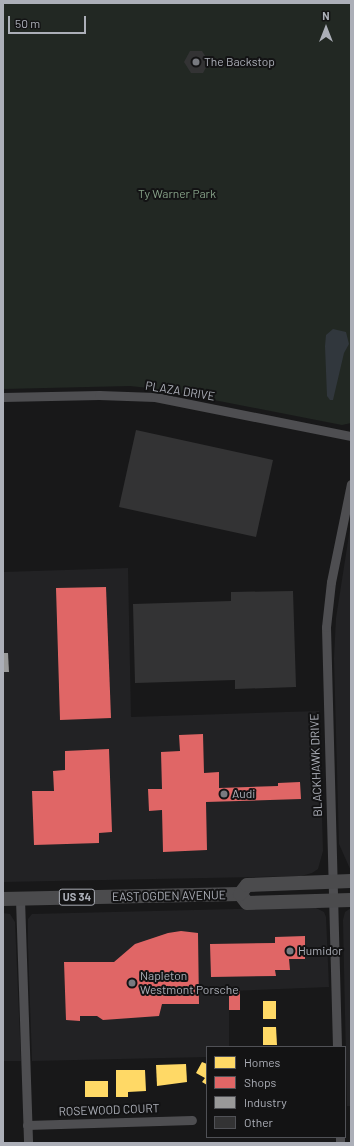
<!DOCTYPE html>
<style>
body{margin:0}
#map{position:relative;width:354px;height:1146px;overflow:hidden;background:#181819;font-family:Barlow,sans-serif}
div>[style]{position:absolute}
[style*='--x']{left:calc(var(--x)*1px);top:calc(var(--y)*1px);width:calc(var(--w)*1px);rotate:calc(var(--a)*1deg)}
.built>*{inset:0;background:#222224}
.green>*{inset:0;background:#222823}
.water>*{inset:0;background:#31373d}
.homes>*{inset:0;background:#ffd966}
.shops>*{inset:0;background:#e06666}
.industry>*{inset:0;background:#999}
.building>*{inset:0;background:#333334}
.minor>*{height:9px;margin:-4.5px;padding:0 4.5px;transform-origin:4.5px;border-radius:4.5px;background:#4e4e51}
.primary>*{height:14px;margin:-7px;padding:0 7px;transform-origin:7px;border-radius:7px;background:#4b4b4d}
.dots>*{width:11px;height:11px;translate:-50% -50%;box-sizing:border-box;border:2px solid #131314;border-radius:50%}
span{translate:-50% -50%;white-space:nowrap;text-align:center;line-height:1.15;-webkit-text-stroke:4px #131314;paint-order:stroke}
.shield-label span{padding:1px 3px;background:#131314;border:1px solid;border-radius:3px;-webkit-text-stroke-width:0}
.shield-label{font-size:11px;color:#acafb8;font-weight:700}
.poi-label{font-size:12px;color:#acafb8}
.left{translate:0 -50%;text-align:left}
.park-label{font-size:12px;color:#85a087}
.street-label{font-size:12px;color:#acafb8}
.frame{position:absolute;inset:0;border:4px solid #acafb8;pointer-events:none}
.legend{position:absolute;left:206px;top:1046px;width:140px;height:92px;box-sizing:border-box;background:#131314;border:1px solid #505156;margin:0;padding:5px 7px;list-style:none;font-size:12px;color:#acafb8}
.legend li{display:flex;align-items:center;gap:8px;height:20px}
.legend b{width:20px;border:1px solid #505156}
.north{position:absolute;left:306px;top:8px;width:40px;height:40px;-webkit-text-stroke:3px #131314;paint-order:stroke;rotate:0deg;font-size:11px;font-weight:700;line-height:16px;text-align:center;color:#acafb8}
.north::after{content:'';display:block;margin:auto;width:14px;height:18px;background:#acafb8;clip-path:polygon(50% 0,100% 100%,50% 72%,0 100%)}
.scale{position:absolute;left:8px;top:16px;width:78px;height:18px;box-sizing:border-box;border:2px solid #acafb8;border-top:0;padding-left:5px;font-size:12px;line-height:14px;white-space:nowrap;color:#acafb8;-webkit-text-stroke:3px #131314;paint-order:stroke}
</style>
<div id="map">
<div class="built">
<i style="clip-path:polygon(351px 522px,351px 871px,339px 844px,334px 658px,336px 618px)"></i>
<i style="clip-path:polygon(128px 568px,131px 717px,319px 711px,323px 851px,318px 869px,312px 873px,301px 876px,3px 882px,3px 572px)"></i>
<i style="clip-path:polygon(314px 907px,324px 912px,326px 917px,329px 987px,229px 991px,229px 1047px,207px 1047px,207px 1057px,32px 1061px,28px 947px,28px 919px,32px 914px)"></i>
<i style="clip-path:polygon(351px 908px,351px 1106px,347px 1106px,343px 920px,345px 912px)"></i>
<i style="clip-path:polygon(3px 913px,10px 914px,15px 922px,21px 1061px,3px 1061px)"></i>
</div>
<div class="green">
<i style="clip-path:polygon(3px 3px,351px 3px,351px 423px,342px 425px,158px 389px,130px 386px,3px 389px)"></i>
</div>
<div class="water">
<i style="clip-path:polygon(333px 329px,346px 332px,349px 344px,344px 353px,333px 400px,330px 400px,327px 396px,325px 346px,326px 335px)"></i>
</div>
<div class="homes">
<i style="clip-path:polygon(263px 1001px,276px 1001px,276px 1019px,263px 1019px)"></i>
<i style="clip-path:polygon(263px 1027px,276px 1027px,277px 1045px,263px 1045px)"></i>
<i style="clip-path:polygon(202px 1062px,207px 1064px,207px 1085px,202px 1082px,205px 1078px,196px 1073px)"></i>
<i style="clip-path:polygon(186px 1064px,187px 1082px,157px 1086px,156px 1065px)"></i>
<i style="clip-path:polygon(116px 1070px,145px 1070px,146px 1091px,128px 1092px,128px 1097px,116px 1097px)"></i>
<i style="clip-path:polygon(85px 1081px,108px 1081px,108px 1097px,85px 1097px)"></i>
</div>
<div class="shops">
<i style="clip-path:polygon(106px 587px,111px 718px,60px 720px,56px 588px)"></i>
<i style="clip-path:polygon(203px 734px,204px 773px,219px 772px,219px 788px,278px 786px,278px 783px,300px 782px,301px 799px,206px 802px,207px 850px,163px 852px,162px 810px,149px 811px,148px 789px,162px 789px,161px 752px,180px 751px,179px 735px)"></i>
<i style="clip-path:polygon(109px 749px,112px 832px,99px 833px,99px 843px,34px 845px,32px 791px,54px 791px,53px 771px,65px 770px,65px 751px)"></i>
<i style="clip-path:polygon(181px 931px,198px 933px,199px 1004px,162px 1004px,159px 1016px,103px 1020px,97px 1016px,80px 1016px,80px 1021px,66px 1020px,64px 962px,114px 962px,135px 944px,168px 933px)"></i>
<i style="clip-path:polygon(305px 936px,305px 959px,289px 959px,290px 970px,275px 970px,276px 976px,211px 977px,210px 944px,275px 943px,275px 937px)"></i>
<i style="clip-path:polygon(240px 991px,240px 1010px,229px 1010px,229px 992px)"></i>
</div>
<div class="industry">
<i style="clip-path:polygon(3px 653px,8px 653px,9px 672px,3px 672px)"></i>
</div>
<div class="building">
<i style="clip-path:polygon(190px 51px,202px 51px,209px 62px,203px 73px,191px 73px,184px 62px)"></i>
<i style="clip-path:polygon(136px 430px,273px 460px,256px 537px,119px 507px)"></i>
<i style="clip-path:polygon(293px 591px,296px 687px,235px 689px,235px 680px,135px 683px,133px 604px,231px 601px,231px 592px)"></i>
</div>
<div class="minor">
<i style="--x:3;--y:397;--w:96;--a:-1.2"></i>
<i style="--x:99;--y:395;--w:56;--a:2"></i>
<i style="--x:155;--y:397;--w:200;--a:11.3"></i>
<i style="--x:20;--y:899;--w:244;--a:88.1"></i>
<i style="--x:337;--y:1047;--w:420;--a:-91.5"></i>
<i style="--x:326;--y:627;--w:45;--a:-83.7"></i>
<i style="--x:331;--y:582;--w:100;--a:-78.5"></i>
<i style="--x:27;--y:1125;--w:165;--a:-1.7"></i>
<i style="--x:340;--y:1137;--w:6;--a:90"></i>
</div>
<div class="primary">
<i style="--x:240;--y:894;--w:11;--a:52"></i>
<i style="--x:247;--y:903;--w:104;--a:-1.7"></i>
<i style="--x:3;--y:899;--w:237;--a:-1.2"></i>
<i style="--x:240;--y:894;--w:11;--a:-52"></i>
<i style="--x:247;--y:885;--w:104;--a:-2.2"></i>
</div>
<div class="dots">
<i style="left:196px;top:62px;background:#787a80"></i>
<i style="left:224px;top:794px;background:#787a80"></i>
<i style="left:290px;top:951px;background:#787a80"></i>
<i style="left:132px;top:983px;background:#787a80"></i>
</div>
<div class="shield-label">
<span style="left:77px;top:897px">US 34</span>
</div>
<div class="poi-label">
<span class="left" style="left:204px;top:62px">The Backstop</span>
<span class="left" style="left:232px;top:794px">Audi</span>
<span class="left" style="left:298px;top:951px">Humidor</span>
<span class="left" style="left:140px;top:983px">Napleton<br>Westmont Porsche</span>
</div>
<div class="park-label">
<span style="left:177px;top:194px">Ty Warner Park</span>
</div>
<div class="street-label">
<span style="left:180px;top:391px;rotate:9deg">PLAZA DRIVE</span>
<span style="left:316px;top:765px;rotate:-92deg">BLACKHAWK DRIVE</span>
<span style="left:169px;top:896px;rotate:-1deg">EAST OGDEN AVENUE</span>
<span style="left:109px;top:1110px;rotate:-2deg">ROSEWOOD COURT</span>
</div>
<div class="frame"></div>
<ul class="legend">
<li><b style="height:11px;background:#ffd966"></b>Homes</li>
<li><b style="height:11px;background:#e06666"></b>Shops</li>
<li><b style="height:11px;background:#999"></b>Industry</li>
<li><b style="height:11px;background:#333334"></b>Other</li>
</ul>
<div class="north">N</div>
<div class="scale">50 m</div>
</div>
